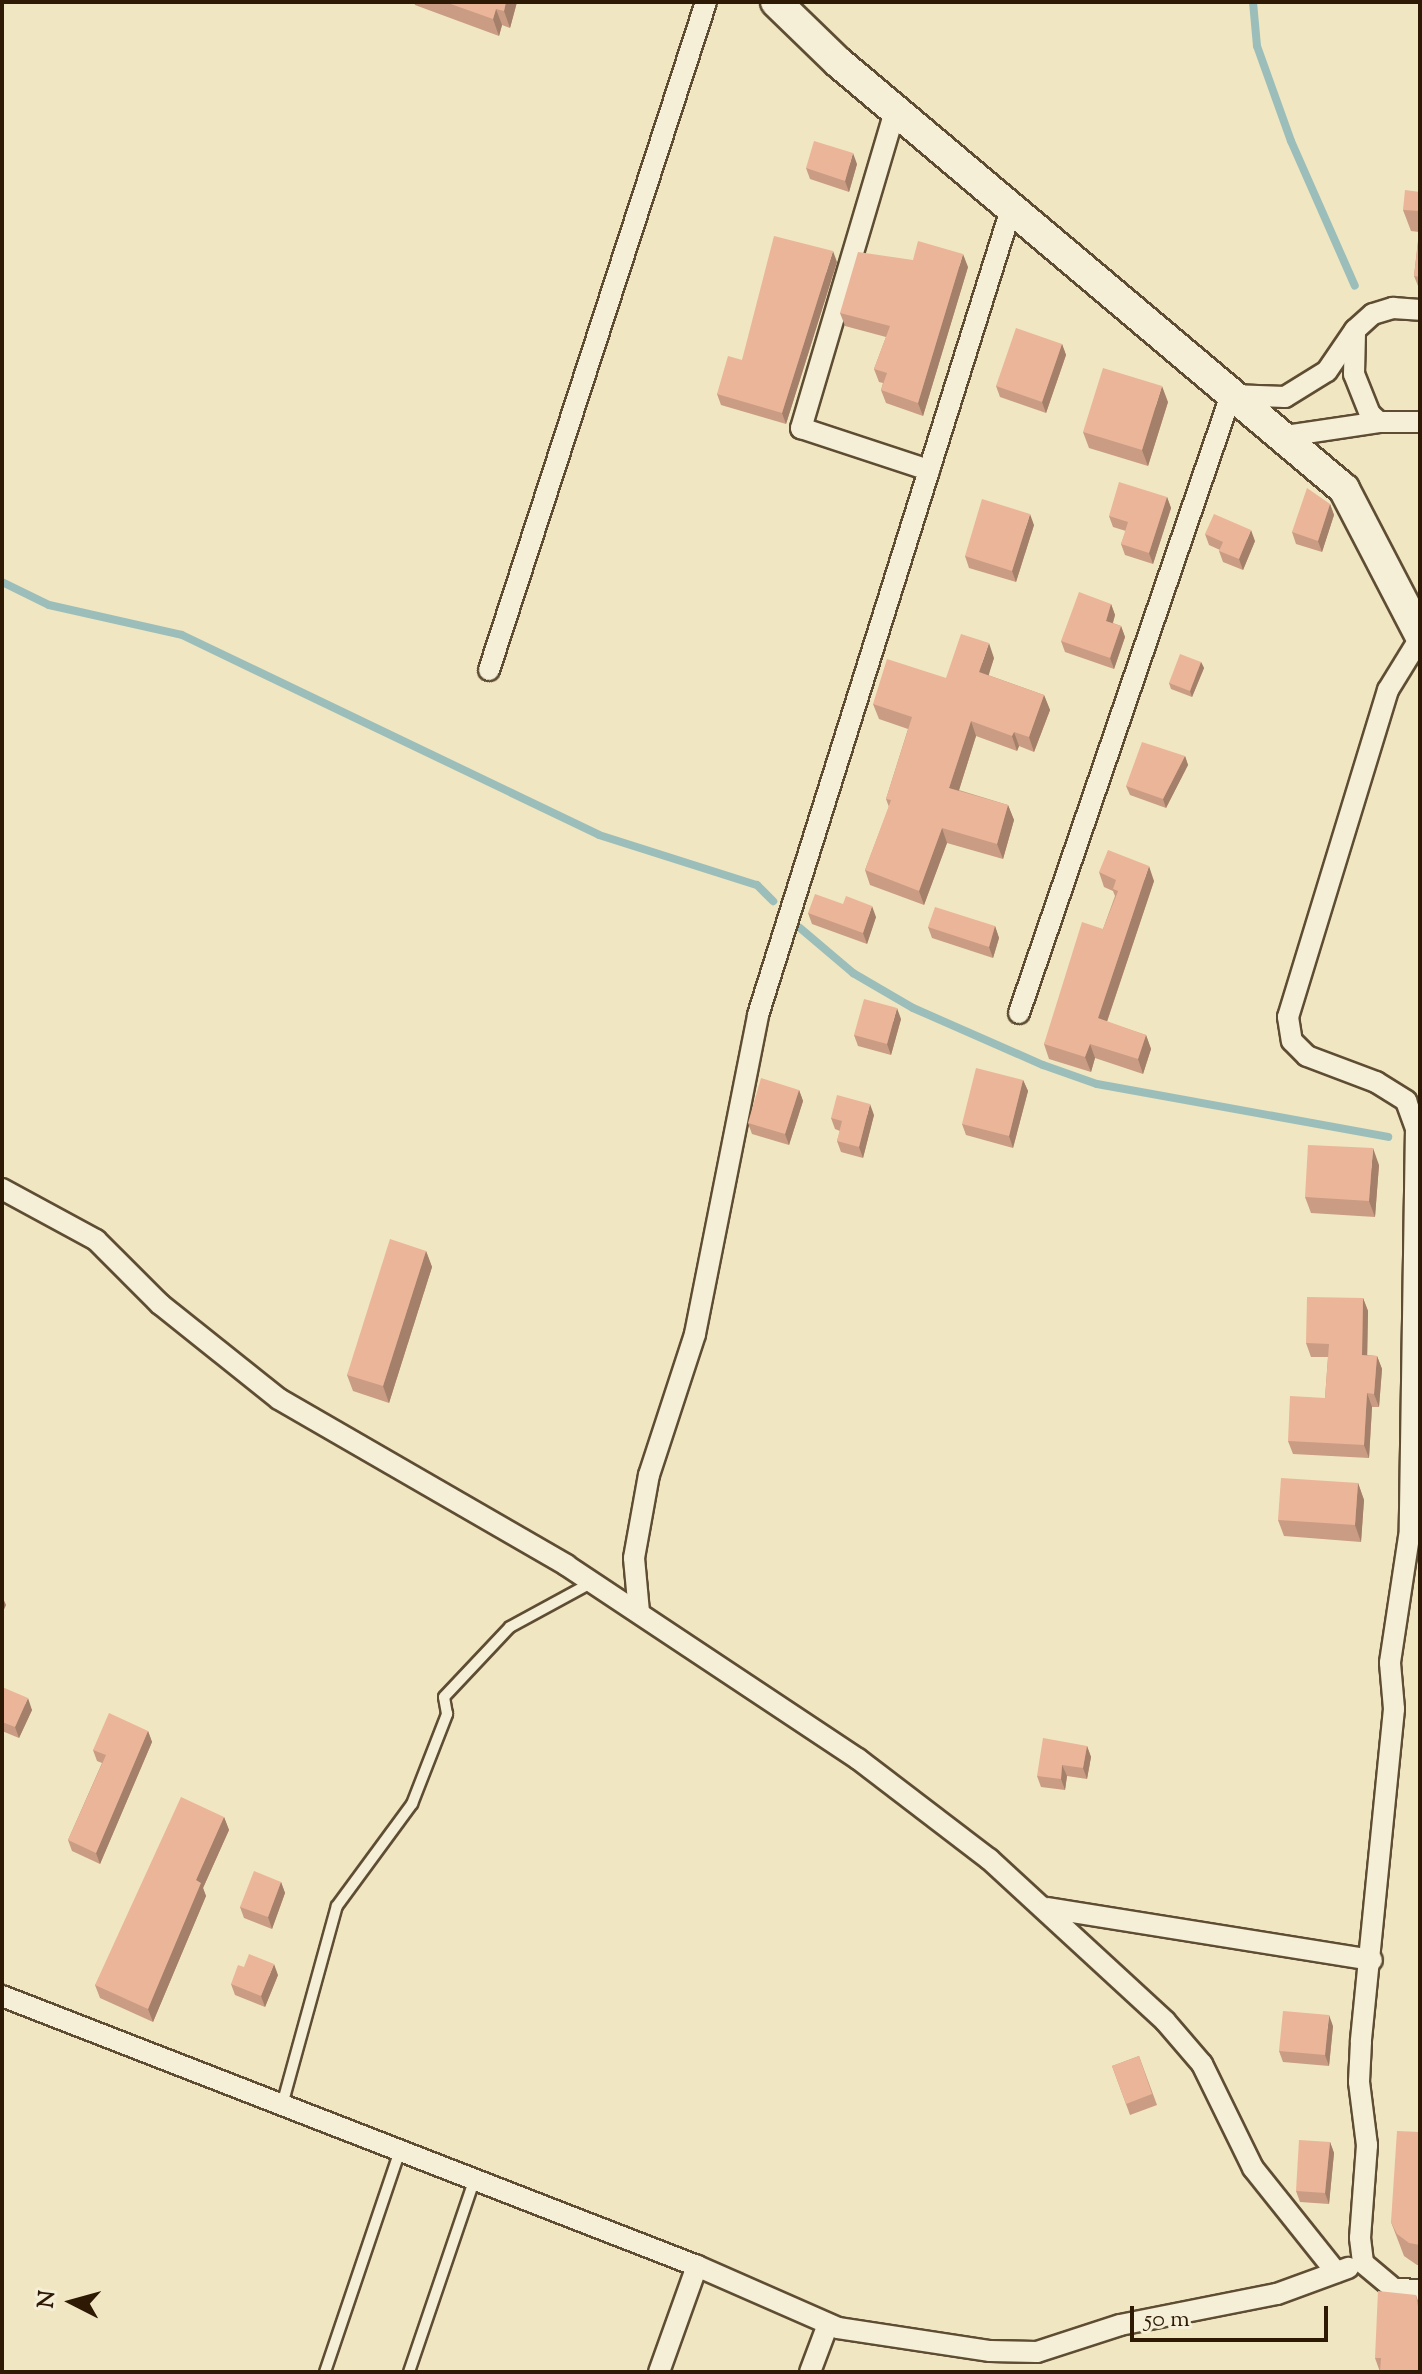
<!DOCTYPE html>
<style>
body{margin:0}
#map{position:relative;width:1422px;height:2374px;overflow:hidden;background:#f0e6c1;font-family:"Sorts Mill Goudy",serif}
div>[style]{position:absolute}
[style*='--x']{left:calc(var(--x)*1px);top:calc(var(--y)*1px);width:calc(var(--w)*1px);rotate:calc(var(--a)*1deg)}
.stream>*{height:8px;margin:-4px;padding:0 4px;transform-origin:4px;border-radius:4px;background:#9cbeba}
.roads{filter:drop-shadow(2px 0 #5e4d33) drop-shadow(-2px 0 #5e4d33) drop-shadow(0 2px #5e4d33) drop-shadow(0 -2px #5e4d33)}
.lane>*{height:10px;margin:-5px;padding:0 5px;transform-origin:5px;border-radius:5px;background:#f5efd7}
.street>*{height:20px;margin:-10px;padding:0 10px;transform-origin:10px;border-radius:10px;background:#f5efd7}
.secondary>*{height:30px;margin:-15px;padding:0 15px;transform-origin:15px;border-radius:15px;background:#f5efd7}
.wall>*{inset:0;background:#c99c83}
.shaded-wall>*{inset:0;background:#a47f6a}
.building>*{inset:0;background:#eab598}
span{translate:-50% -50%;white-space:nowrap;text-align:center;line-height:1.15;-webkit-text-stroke:8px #f5efd7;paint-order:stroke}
.frame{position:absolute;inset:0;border:4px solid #2e1a04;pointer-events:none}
.north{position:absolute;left:32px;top:2262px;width:80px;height:80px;-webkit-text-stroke:6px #f5efd7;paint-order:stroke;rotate:276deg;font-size:22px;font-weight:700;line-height:32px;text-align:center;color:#2e1a04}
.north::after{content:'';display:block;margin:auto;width:28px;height:36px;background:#2e1a04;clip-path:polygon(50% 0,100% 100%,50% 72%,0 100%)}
.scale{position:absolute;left:1130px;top:2306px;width:198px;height:36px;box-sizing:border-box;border:4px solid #2e1a04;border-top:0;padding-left:10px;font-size:24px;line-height:28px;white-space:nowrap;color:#2e1a04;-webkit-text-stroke:6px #f5efd7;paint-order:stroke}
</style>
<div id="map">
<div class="stream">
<i style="--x:1253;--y:2;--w:44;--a:84.8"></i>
<i style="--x:1257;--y:46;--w:101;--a:70.3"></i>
<i style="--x:1291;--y:141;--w:158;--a:66.2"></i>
<i style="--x:2;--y:582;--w:52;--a:26.1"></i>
<i style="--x:49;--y:605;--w:136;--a:12.7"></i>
<i style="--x:182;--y:635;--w:462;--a:25.6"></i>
<i style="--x:599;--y:835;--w:166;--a:17.6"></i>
<i style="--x:757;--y:885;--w:23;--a:45"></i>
<i style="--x:800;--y:928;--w:70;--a:40.3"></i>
<i style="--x:853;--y:973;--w:69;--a:30.3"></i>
<i style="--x:913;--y:1008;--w:142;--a:23.7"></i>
<i style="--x:1043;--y:1065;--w:57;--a:19.4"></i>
<i style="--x:1097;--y:1084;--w:296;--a:10.3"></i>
</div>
<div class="roads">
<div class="lane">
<i style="--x:282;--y:2105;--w:206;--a:-74.6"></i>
<i style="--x:337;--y:1906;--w:127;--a:-53.7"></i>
<i style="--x:412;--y:1804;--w:97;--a:-68.7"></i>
<i style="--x:447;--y:1714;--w:17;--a:-100"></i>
<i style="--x:444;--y:1697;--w:96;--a:-46.7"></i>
<i style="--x:510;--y:1627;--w:92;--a:-28.5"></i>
<i style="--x:325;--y:2372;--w:234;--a:-71.3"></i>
<i style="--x:409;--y:2372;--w:205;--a:-71.2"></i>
</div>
<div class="street">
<i style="--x:895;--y:111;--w:331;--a:106.5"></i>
<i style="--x:801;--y:428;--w:135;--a:18.2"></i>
<i style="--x:1355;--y:333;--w:41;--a:91.4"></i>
<i style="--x:1354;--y:374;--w:43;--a:68.2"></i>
<i style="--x:1370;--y:414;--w:12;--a:42"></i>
<i style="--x:1279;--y:437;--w:101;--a:-8.5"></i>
<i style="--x:1379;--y:422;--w:41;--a:0"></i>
<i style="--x:1420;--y:638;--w:61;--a:121.6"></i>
<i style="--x:1388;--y:690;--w:342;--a:107"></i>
<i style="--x:1288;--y:1017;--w:24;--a:81"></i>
<i style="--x:1292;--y:1041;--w:21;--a:45"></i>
<i style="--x:1307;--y:1056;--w:74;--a:20.6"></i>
<i style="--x:1376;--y:1082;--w:36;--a:32"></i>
<i style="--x:1406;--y:1101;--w:29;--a:70"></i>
<i style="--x:1416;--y:1128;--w:402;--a:90.9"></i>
<i style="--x:1410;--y:1530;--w:134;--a:98.6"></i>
<i style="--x:1390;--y:1663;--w:46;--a:85"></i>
<i style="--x:1394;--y:1709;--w:335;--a:95.7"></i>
<i style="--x:1361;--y:2042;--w:40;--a:92.9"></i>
<i style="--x:1359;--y:2082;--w:64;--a:82.8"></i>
<i style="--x:1367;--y:2145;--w:93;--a:94.3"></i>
<i style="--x:1360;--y:2238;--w:25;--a:83"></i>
<i style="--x:1363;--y:2263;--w:40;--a:40"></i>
<i style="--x:1394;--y:2289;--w:26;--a:2"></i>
<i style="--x:489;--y:670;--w:702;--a:-72"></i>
<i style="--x:1019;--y:1013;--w:653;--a:-71.07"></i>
<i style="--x:1231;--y:395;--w:54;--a:2.1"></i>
<i style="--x:1285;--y:397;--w:49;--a:-31.8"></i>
<i style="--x:1327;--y:371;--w:50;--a:-55.7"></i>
<i style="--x:1355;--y:330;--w:24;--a:-42"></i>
<i style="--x:1373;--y:314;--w:21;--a:-17"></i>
<i style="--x:1393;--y:308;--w:27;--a:4"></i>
<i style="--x:2;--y:1189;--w:107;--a:28.5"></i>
<i style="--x:96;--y:1240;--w:91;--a:45"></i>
<i style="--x:160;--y:1304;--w:152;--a:38.6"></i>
<i style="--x:279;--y:1399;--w:332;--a:30"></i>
<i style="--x:566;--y:1565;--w:351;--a:33.6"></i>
<i style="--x:858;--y:1759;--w:165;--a:37.4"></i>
<i style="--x:989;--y:1859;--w:239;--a:42.6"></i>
<i style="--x:1165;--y:2021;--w:57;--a:49.3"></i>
<i style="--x:1202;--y:2064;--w:116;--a:63.9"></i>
<i style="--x:1253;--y:2168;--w:133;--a:51.4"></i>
<i style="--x:639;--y:1612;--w:54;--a:-95.3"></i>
<i style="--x:634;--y:1558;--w:84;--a:-79.8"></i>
<i style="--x:649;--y:1475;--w:148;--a:-71.9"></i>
<i style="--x:695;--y:1334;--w:325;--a:-78.8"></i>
<i style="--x:758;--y:1015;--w:845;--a:-72.57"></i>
<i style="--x:1047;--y:1908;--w:329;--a:9.1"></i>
<i style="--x:2;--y:1996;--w:746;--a:21.23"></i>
<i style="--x:697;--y:2266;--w:154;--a:23.7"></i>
<i style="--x:838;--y:2328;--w:154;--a:8.6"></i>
<i style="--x:990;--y:2351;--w:47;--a:1.2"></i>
<i style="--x:1037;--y:2352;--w:87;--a:-18"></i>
<i style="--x:1120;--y:2325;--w:160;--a:-11.2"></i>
<i style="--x:1277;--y:2294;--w:76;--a:-20.1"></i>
<i style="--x:659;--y:2372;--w:113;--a:-70.3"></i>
<i style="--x:810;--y:2372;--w:51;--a:-69.4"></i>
</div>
<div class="secondary">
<i style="--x:776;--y:2;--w:86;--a:44.1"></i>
<i style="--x:838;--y:62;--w:662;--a:40.16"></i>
<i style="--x:1344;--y:489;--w:165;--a:62.5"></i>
</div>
</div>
<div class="wall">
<i style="clip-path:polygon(414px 2px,517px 2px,510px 28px,502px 25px,499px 36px,415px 5px)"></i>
<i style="clip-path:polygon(857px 164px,849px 192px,810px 179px,806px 168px)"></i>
<i style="clip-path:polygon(1420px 192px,1420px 291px,1414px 276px,1419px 232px,1411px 231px,1403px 210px)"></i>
<i style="clip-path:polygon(913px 260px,968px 267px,923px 416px,886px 403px,881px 390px,883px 383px,879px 382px,874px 369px,886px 337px,845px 326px,840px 313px)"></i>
<i style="clip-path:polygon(837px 262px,786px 424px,721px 405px,717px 394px,742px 360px)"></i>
<i style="clip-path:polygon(1062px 344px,1066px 355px,1046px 413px,1000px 397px,996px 386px)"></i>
<i style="clip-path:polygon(1168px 402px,1148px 466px,1089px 448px,1083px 432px)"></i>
<i style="clip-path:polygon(1167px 497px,1171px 508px,1153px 564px,1125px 555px,1121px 544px,1126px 531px,1113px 527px,1109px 516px)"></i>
<i style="clip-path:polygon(1330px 504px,1334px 515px,1322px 552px,1296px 544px,1292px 532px)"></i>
<i style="clip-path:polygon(1034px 525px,1016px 582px,969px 568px,965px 556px)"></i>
<i style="clip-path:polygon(1205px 534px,1255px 541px,1243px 570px,1223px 562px,1219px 551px,1220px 550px,1209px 545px)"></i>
<i style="clip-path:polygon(1111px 604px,1115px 615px,1113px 623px,1121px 626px,1125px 637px,1114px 669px,1065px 652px,1061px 641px)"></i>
<i style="clip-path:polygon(994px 658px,988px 675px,1044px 695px,1050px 710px,1034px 752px,1019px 746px,1017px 751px,976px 736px,959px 790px,1008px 805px,1014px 820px,1003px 859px,947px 843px,924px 905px,870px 885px,865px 870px,889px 807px,886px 799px,908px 729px,879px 719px,873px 704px,946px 678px)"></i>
<i style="clip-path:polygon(1201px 662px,1204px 668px,1192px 697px,1171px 689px,1169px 683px)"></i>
<i style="clip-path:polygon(1185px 756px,1188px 765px,1166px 808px,1130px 795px,1126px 786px)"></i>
<i style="clip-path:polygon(1099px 872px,1154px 881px,1107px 1022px,1146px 1035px,1151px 1049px,1143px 1074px,1095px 1058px,1091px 1072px,1049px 1059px,1044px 1044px,1103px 929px,1115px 896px,1113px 891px,1104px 887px)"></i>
<i style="clip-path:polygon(808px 913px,876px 917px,867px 944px,812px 924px)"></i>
<i style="clip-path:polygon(995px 926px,999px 938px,993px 958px,932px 938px,928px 927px)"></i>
<i style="clip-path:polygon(901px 1019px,891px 1055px,858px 1046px,854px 1035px)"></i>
<i style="clip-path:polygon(1023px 1080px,1028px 1091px,1013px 1148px,966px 1135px,962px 1124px)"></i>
<i style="clip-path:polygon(799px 1090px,803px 1101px,789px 1145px,752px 1134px,748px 1123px)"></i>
<i style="clip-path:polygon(874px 1115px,863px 1158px,841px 1152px,837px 1141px,840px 1131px,835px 1129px,831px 1118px)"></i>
<i style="clip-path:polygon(1379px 1165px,1375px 1217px,1311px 1213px,1305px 1197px)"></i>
<i style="clip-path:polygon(426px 1251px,432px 1267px,389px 1403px,353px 1391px,347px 1375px)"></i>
<i style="clip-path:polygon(1363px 1298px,1368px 1311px,1367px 1355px,1377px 1356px,1382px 1369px,1379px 1407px,1372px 1407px,1369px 1458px,1293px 1454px,1288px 1441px,1325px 1398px,1328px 1357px,1311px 1357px,1306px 1343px)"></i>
<i style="clip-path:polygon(1358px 1483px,1364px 1500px,1361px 1542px,1284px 1536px,1278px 1520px)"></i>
<i style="clip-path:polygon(2px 1687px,32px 1710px,19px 1738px,2px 1731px)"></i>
<i style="clip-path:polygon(148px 1731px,152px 1742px,100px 1864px,72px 1851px,68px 1840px,102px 1763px,97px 1761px,93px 1750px)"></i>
<i style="clip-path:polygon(1087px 1746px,1091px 1757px,1087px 1779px,1067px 1776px,1065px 1790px,1041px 1787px,1037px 1776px)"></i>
<i style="clip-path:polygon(224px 1817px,229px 1830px,203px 1888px,206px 1896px,153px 2022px,100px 1998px,95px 1985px)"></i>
<i style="clip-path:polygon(281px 1882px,285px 1893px,272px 1929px,244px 1918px,240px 1907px)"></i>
<i style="clip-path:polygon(278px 1975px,265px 2007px,235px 1995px,231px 1984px)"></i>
<i style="clip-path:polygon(1333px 2026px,1329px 2066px,1283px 2062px,1279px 2051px)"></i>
<i style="clip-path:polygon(1139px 2056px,1157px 2105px,1130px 2115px,1112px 2066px)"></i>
<i style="clip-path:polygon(1420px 2132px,1420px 2265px,1417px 2265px,1404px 2256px,1391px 2222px)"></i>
<i style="clip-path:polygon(1330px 2142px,1334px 2153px,1329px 2204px,1300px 2202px,1296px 2191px)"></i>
<i style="clip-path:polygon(1416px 2295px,1420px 2306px,1420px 2372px,1380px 2372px,1375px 2358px)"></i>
</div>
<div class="shaded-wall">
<i style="clip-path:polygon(506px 2px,517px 2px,510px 28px,504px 11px)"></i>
<i style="clip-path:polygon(496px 9px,502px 25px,499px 36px,493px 19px)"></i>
<i style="clip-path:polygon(853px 153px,857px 164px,849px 192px,845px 181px)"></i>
<i style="clip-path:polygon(833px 251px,837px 262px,786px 424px,782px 413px)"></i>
<i style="clip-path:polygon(963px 254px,968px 267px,923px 416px,918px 403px)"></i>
<i style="clip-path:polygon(1062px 344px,1066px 355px,1046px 413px,1042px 402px)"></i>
<i style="clip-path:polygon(1162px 386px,1168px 402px,1148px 466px,1142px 450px)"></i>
<i style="clip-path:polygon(1167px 497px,1171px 508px,1153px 564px,1149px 553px)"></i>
<i style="clip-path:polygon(1330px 504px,1334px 515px,1322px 552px,1318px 541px)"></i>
<i style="clip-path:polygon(1030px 514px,1034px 525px,1016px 582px,1012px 571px)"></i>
<i style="clip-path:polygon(1251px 530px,1255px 541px,1243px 570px,1239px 559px)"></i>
<i style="clip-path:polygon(1111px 604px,1115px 615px,1110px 632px,1106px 621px)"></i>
<i style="clip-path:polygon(1121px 626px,1125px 637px,1114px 669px,1110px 658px)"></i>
<i style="clip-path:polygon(989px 643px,994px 658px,985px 687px,979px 672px)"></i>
<i style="clip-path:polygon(1201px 662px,1204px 668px,1192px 697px,1190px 691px)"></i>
<i style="clip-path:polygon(1044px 695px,1050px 710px,1034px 752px,1029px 737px)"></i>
<i style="clip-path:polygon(971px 721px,976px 736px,955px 803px,949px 788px)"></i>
<i style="clip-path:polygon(1014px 732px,1019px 746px,1017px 751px,1012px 736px)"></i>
<i style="clip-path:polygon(1185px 756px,1188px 765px,1166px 808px,1163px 799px)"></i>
<i style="clip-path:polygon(1008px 805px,1014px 820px,1003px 859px,997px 844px)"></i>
<i style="clip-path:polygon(942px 828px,947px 843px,924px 905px,919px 891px)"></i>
<i style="clip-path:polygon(1149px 866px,1154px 881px,1103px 1033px,1098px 1018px)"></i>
<i style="clip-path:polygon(872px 906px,876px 917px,867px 944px,863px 933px)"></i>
<i style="clip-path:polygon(995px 926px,999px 938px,993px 958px,989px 947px)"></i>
<i style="clip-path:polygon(897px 1008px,901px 1019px,891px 1055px,887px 1044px)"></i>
<i style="clip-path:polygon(1146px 1035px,1151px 1049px,1143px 1074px,1138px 1059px)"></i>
<i style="clip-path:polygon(1090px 1044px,1095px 1058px,1091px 1072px,1085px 1057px)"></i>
<i style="clip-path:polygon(1023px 1080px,1028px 1091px,1013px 1148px,1009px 1136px)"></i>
<i style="clip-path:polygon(799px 1090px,803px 1101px,789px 1145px,785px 1134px)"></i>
<i style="clip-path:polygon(870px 1104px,874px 1115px,863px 1158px,859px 1147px)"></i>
<i style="clip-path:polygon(1373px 1148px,1379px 1165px,1375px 1217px,1369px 1201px)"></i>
<i style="clip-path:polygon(426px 1251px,432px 1267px,389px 1403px,383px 1386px)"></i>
<i style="clip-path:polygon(1363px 1298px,1368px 1311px,1367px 1368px,1362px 1355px)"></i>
<i style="clip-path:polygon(1377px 1356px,1382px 1369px,1379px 1407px,1374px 1394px)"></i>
<i style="clip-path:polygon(1367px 1393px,1372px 1407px,1369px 1458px,1364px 1445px)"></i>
<i style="clip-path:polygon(1358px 1483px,1364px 1500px,1361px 1542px,1355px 1525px)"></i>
<i style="clip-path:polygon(2px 1596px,6px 1605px,2px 1614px)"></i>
<i style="clip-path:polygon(28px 1698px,32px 1710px,19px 1738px,15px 1727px)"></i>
<i style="clip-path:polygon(148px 1731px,152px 1742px,100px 1864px,96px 1853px)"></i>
<i style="clip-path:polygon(1087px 1746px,1091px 1757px,1087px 1779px,1083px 1768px)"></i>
<i style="clip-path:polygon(1062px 1765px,1067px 1776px,1065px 1790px,1061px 1779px)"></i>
<i style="clip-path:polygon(224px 1817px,229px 1830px,203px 1888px,206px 1896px,153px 2022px,148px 2009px,196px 1880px)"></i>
<i style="clip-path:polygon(281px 1882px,285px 1893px,272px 1929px,268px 1917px)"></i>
<i style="clip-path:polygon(274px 1964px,278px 1975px,265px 2007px,261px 1996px)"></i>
<i style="clip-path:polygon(1329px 2015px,1333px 2026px,1329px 2066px,1325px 2055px)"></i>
<i style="clip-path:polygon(1330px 2142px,1334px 2153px,1329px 2204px,1325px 2193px)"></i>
</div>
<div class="building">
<i style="clip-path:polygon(445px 2px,506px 2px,504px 11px,496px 9px,493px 19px)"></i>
<i style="clip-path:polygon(814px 141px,853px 153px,845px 181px,806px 168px)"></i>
<i style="clip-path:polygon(1405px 190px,1420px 192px,1420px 211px,1403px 210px)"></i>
<i style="clip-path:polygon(1420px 226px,1420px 277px,1414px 276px)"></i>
<i style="clip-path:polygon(774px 236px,833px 251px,782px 413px,717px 394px,728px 356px,742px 360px)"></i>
<i style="clip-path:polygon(918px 241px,963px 254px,918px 403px,881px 390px,887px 373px,874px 369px,890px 326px,840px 313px,858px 252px,913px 260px)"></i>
<i style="clip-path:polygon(1016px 328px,1062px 344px,1042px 402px,996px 386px)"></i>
<i style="clip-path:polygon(1103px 368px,1162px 386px,1142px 450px,1083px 432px)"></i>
<i style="clip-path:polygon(1119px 482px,1167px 497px,1149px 553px,1121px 544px,1128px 522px,1109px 516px)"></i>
<i style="clip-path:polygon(1307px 488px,1330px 504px,1318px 541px,1292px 532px)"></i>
<i style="clip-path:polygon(982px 499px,1030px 514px,1012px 571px,965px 556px)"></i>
<i style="clip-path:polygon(1214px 514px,1251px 530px,1239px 559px,1219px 551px,1223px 542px,1205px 534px)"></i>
<i style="clip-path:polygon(1079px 592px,1111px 604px,1106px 621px,1121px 626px,1110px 658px,1061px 641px)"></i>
<i style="clip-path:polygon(961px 634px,989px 643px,979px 672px,1044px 695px,1029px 737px,1014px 732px,1012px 736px,971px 721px,949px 788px,1008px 805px,997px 844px,942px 828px,919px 891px,865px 870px,891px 800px,886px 799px,912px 717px,873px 704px,887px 659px,946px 678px)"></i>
<i style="clip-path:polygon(1180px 654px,1201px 662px,1190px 691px,1169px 683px)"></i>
<i style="clip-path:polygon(1142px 742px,1185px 756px,1163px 799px,1126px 786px)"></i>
<i style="clip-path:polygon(1108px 850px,1149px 866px,1098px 1018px,1146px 1035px,1138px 1059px,1090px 1044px,1085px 1057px,1044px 1044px,1082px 922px,1103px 929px,1118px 891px,1113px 889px,1116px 880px,1099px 872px)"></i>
<i style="clip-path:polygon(815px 894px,843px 904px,846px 896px,872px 906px,863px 933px,808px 913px)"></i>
<i style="clip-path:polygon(935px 907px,995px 926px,989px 947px,928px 927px)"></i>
<i style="clip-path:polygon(864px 999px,897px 1008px,887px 1044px,854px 1035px)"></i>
<i style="clip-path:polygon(976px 1068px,1023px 1080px,1009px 1136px,962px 1124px)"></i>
<i style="clip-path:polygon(761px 1078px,799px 1090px,785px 1134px,748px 1123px)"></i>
<i style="clip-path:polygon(837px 1095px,870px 1104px,859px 1147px,837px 1141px,842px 1121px,831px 1118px)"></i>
<i style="clip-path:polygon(1308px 1145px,1373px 1148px,1369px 1201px,1305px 1197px)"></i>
<i style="clip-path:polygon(390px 1239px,426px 1251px,383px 1386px,347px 1375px)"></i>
<i style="clip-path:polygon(1307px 1297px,1363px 1298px,1362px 1355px,1377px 1356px,1374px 1394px,1367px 1393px,1364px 1445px,1288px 1441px,1290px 1396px,1325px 1398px,1329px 1344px,1306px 1343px)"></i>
<i style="clip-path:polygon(1281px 1478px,1358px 1483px,1355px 1525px,1278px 1520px)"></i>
<i style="clip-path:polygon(2px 1687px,28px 1698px,15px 1727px,2px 1722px)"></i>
<i style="clip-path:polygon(109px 1713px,148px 1731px,96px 1853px,68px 1840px,106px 1755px,93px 1750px)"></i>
<i style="clip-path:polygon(1043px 1738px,1087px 1746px,1083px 1768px,1062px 1765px,1061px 1779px,1037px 1776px)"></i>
<i style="clip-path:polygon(181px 1797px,224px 1817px,196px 1880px,201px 1883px,148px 2009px,95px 1985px)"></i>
<i style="clip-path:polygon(254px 1871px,281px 1882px,268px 1917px,240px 1907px)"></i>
<i style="clip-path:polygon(249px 1954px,274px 1964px,261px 1996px,231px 1984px,238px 1965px,244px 1967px)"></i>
<i style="clip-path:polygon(1283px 2011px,1329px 2015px,1325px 2055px,1279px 2051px)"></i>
<i style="clip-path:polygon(1139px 2056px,1152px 2094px,1126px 2104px,1112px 2066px)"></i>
<i style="clip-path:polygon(1397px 2131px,1420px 2132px,1420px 2245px,1409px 2243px,1397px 2234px,1391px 2222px)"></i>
<i style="clip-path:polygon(1299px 2140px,1330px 2142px,1325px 2193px,1296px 2191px)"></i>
<i style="clip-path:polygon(1378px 2291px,1416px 2295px,1420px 2318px,1420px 2372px,1380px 2372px,1381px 2358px,1375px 2358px)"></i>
</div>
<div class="frame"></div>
<div class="north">N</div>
<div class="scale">50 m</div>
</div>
